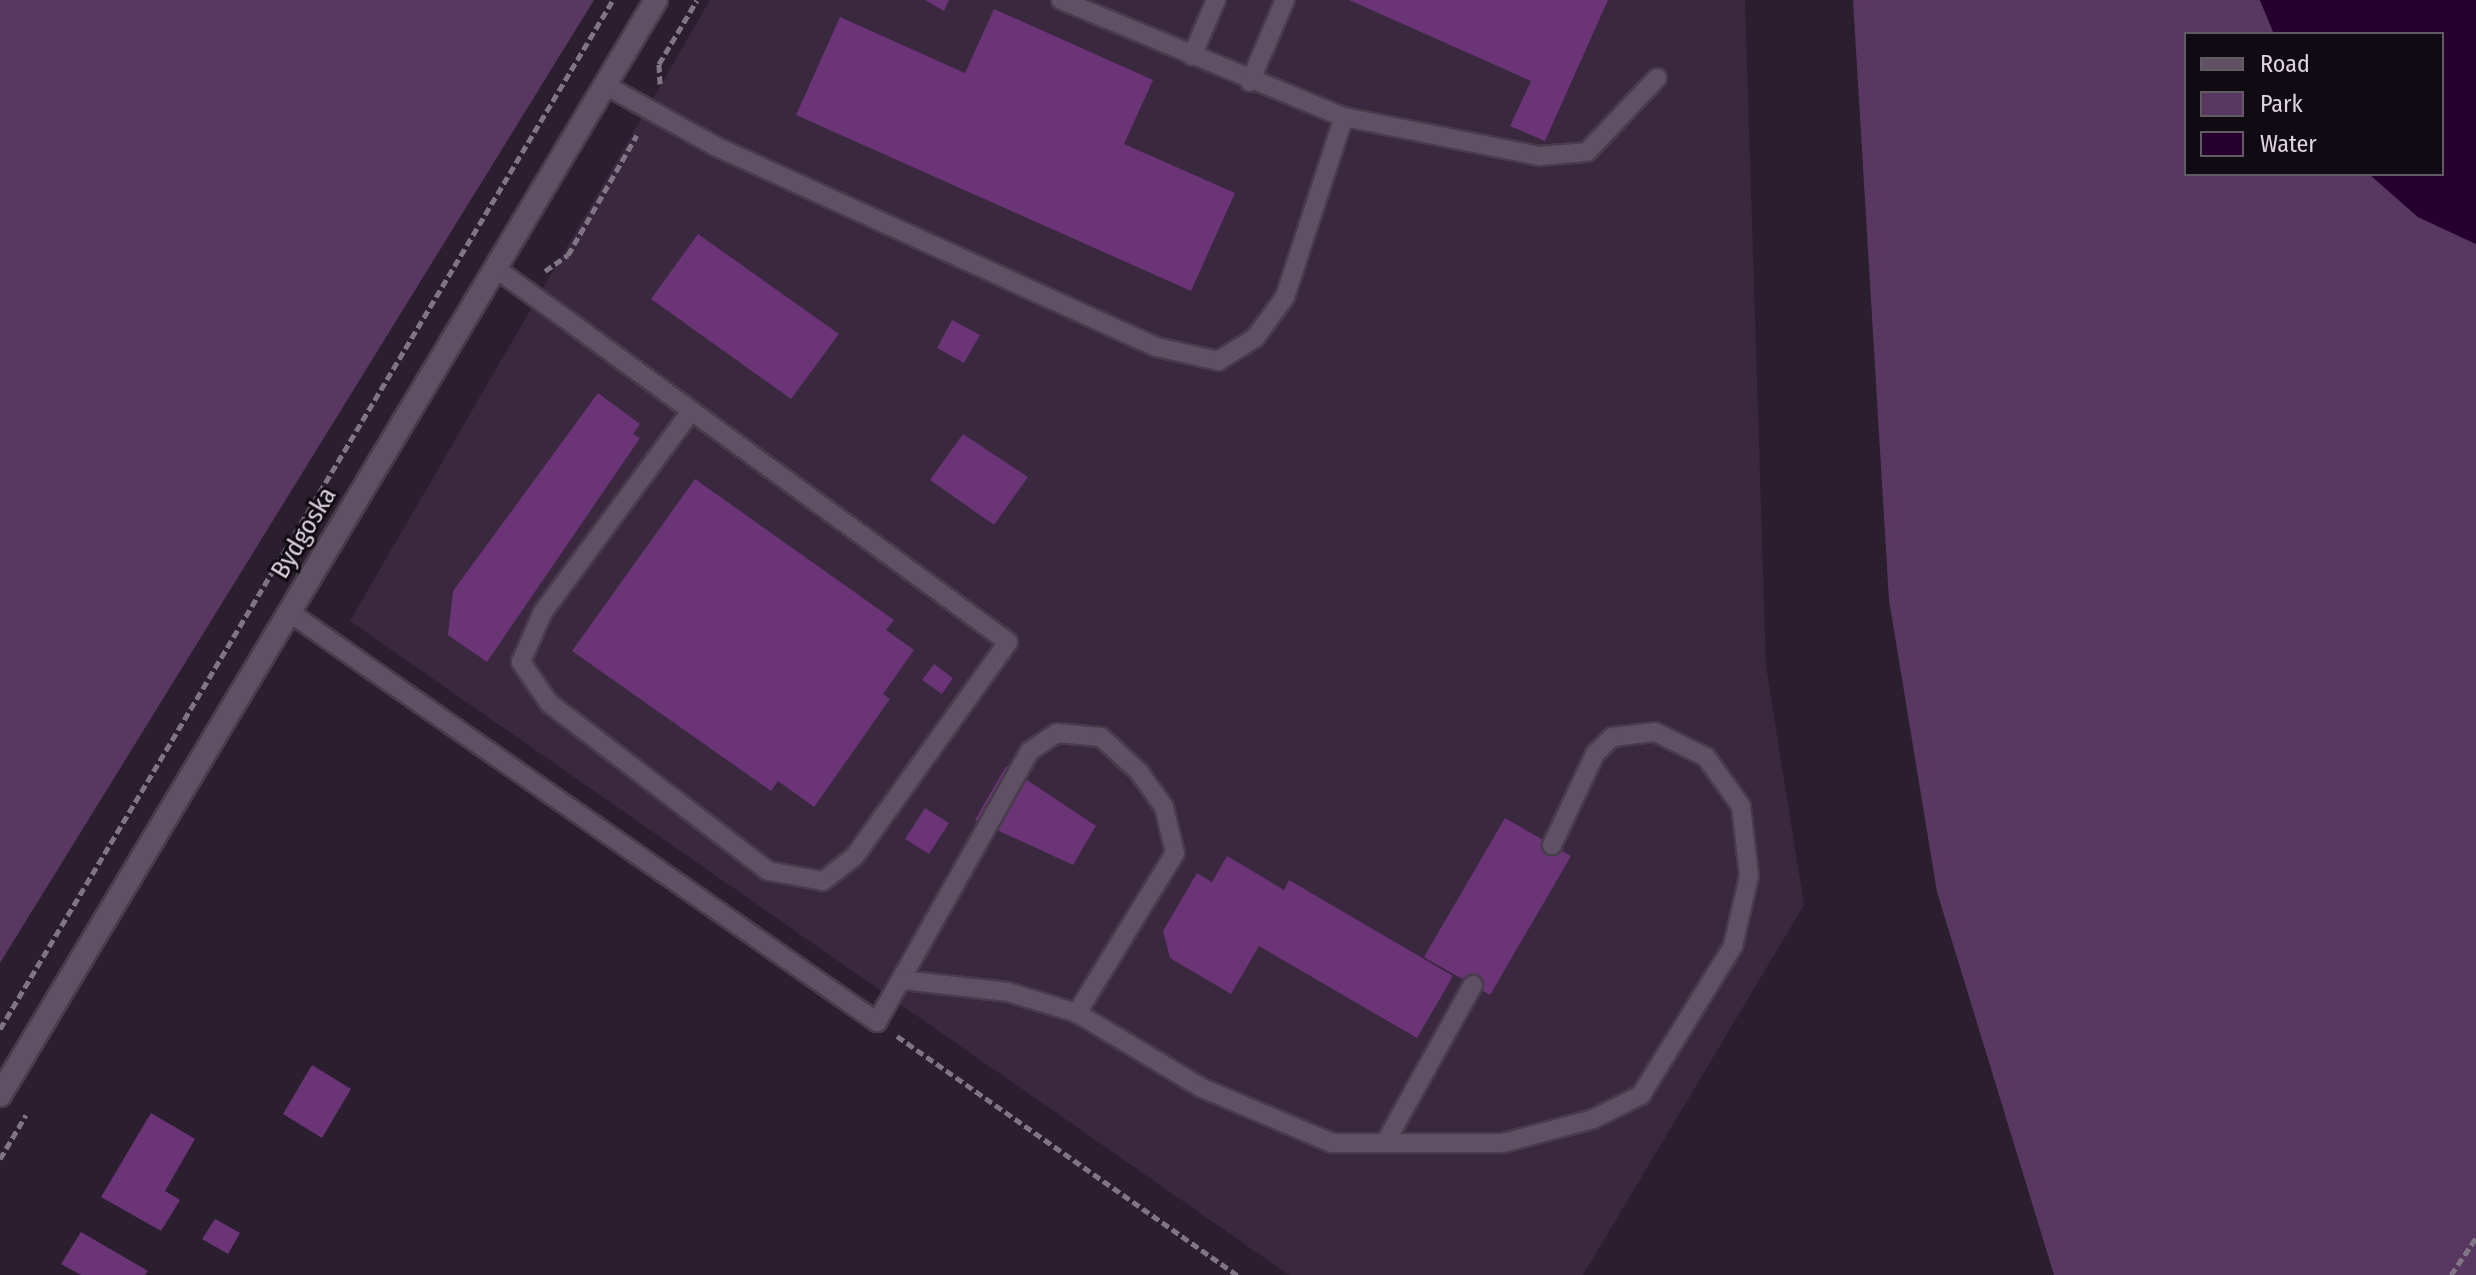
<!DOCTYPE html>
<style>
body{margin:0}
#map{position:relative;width:2476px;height:1275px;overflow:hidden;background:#2b1e2f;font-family:"Fira Sans Condensed",sans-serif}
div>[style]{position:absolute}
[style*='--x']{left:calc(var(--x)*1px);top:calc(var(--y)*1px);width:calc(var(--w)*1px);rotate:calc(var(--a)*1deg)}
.built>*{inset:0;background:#39283e}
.green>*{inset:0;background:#583861}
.water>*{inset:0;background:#26002f}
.building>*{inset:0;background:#6a3477}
.path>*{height:5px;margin-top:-2.5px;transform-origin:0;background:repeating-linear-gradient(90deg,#807583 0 8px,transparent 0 12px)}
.roads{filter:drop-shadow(2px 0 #483c4b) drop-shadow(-2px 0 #483c4b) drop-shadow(0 2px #483c4b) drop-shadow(0 -2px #483c4b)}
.service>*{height:18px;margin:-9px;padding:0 9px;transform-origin:9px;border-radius:9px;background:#5f5064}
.tertiary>*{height:22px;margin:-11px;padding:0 11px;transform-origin:11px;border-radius:11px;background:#5f5064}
span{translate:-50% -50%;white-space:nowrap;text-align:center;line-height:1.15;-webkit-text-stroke:6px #100a12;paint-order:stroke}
.street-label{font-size:26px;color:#ddd4df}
.legend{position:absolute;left:2184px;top:32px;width:260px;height:144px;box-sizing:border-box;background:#100a12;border:2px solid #625b64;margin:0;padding:10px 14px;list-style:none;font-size:24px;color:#ddd4df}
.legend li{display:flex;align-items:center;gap:16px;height:40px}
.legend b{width:40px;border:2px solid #625b64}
</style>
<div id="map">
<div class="built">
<i style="clip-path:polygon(710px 0,1745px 0,1766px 666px,1804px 905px,1583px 1275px,1289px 1275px,350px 621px)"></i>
</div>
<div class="green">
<i style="clip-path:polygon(0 0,594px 0,0 963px)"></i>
<i style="clip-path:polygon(1853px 0,2260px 0,2274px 34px,2186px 34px,2186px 174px,2369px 174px,2418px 217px,2476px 244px,2476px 1275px,2054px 1275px,1937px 892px,1889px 600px)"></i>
</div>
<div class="water">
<i style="clip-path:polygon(2260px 0,2476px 0,2476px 244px,2418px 217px,2369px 174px,2442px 174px,2442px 34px,2274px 34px)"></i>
</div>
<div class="building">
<i style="clip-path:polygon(925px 0,949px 0,944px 11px)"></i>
<i style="clip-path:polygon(1349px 0,1608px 0,1545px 141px,1510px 126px,1531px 81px)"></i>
<i style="clip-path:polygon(994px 9px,1153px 80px,1124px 144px,1235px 193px,1191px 291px,796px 115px,840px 17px,965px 73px)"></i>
<i style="clip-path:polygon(698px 234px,839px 334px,791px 399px,651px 299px)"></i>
<i style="clip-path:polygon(952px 320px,980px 335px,964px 363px,937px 348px)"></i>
<i style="clip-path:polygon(598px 393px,640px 424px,633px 434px,640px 438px,487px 662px,448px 635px,453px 591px)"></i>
<i style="clip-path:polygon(963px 434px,1028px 477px,994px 525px,930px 480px)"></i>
<i style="clip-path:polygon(695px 479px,894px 620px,886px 630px,914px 650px,883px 694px,890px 699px,814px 807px,778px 781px,771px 791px,572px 651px)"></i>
<i style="clip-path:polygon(934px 664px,953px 678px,942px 694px,922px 680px)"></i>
<i style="clip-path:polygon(1006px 766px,1096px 826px,1073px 865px,975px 820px)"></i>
<i style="clip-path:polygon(925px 808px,949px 823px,929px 854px,905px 839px)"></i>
<i style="clip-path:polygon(1505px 818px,1571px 856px,1490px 995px,1424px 957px)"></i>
<i style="clip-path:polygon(1227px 856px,1284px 890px,1289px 880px,1453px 976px,1417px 1038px,1259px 946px,1231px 994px,1170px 958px,1163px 931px,1197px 873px,1212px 882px)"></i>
<i style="clip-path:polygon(312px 1065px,351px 1089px,322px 1138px,283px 1114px)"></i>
<i style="clip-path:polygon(151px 1113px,195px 1139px,165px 1191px,180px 1200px,161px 1231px,101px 1197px)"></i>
<i style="clip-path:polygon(215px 1219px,240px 1233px,228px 1254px,202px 1239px)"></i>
<i style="clip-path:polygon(81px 1232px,148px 1271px,145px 1275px,81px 1275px,61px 1264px)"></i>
</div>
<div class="path">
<i style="--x:660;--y:84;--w:20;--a:-93"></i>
<i style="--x:659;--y:64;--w:74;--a:-59.3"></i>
<i style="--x:545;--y:271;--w:28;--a:-35"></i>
<i style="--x:568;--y:255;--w:138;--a:-60.1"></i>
<i style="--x:0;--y:1029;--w:1198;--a:-59.22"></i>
<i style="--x:897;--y:1036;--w:416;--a:35.1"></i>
<i style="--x:0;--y:1159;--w:51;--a:-59.4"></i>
<i style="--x:2451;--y:1275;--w:45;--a:-56"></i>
</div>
<div class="roads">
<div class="service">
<i style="--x:1061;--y:0;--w:306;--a:22.5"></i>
<i style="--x:1344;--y:117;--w:200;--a:11.3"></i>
<i style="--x:1540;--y:156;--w:47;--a:-4.9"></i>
<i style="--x:1587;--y:152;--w:102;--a:-46.6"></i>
<i style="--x:1192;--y:56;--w:61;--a:-66.8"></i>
<i style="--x:1250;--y:82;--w:89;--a:-66.9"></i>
<i style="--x:605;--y:85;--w:126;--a:29"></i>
<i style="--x:715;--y:146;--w:486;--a:24.5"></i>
<i style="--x:1157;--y:347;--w:63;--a:12.9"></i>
<i style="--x:1218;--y:361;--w:44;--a:-31.9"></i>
<i style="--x:1255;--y:338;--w:51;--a:-53.8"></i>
<i style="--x:1285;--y:297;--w:189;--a:-71.9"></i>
<i style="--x:495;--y:268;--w:97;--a:35.8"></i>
<i style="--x:574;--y:325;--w:537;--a:36.14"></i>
<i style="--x:1008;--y:642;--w:263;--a:125.6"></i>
<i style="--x:855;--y:856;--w:41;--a:142"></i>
<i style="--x:823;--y:881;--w:56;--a:-169.7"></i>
<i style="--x:768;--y:871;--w:276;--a:-142.5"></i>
<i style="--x:549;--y:703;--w:50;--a:-124.3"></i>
<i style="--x:521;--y:662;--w:55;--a:-66.3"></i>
<i style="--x:543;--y:612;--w:250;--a:-53.6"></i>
<i style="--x:289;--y:612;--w:717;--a:34.89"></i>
<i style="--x:877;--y:1022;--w:311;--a:-60.6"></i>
<i style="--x:1030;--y:751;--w:32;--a:-34"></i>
<i style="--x:1057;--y:733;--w:44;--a:5.2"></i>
<i style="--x:1101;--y:737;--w:52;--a:42.6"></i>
<i style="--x:1139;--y:772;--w:43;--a:54.5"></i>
<i style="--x:1164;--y:807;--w:47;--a:76.6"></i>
<i style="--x:1175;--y:853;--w:188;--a:121.5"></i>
<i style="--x:1077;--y:1013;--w:72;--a:-163.1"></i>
<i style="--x:1008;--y:992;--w:107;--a:-173.5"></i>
<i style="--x:1077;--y:1013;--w:146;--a:31"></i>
<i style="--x:1202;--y:1088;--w:141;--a:22.9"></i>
<i style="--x:1332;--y:1143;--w:171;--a:0"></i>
<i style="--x:1503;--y:1143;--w:93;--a:-14.9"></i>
<i style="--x:1593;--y:1119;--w:54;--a:-26.6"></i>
<i style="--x:1641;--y:1095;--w:175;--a:-58.3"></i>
<i style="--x:1733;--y:946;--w:72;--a:-77.1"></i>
<i style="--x:1749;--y:876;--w:70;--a:-96.5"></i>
<i style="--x:1741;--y:806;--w:60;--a:-125.5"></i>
<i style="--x:1706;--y:757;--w:57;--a:-153.9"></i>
<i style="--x:1655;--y:732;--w:43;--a:173.4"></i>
<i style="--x:1612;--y:737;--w:24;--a:135"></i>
<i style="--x:1595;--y:754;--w:101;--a:115.3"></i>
<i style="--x:1385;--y:1143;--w:181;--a:-60.9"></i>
</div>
<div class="tertiary">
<i style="--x:0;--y:1095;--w:1276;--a:-59.07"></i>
</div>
</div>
<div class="street-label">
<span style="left:304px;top:533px;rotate:-59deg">Bydgoska</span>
</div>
<ul class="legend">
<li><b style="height:10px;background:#5f5064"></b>Road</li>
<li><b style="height:22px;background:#583861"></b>Park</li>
<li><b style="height:22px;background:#26002f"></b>Water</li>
</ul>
</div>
